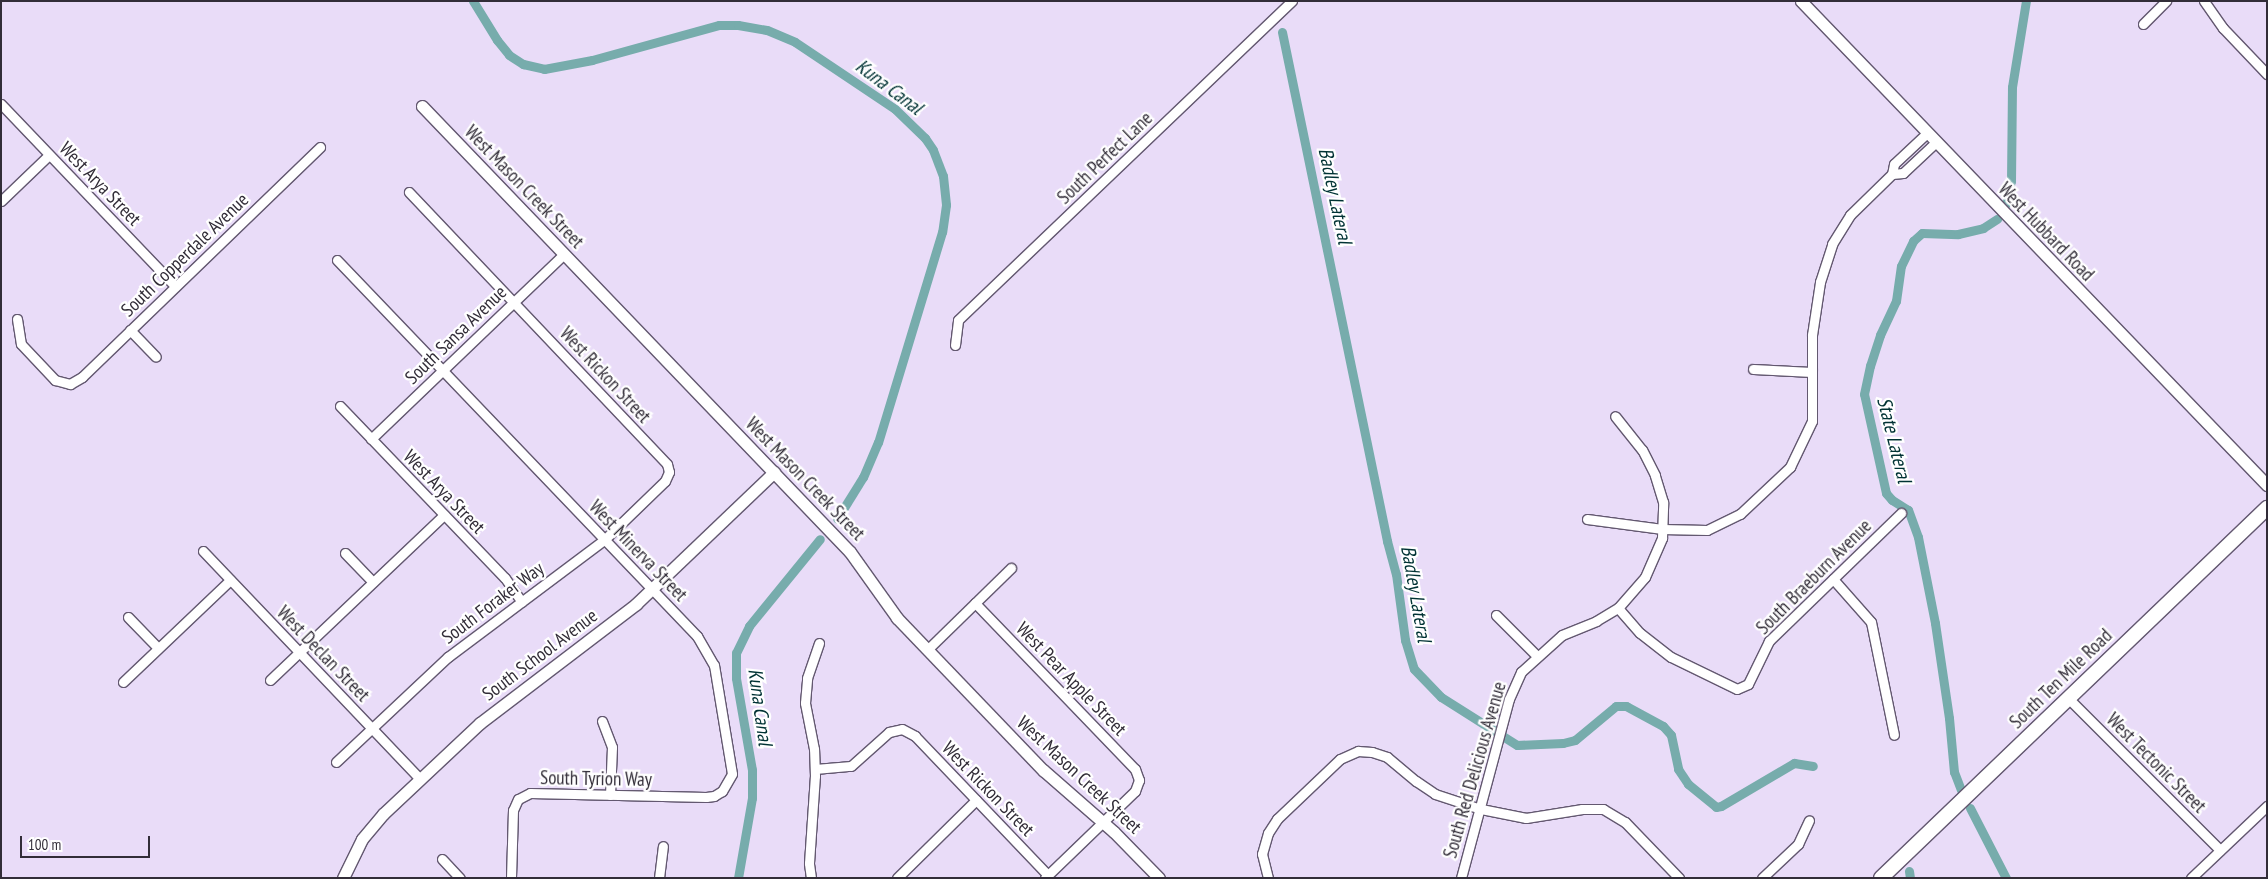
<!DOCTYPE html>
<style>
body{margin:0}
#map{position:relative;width:2268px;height:879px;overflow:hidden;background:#e9dcf8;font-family:"PT Sans Narrow",sans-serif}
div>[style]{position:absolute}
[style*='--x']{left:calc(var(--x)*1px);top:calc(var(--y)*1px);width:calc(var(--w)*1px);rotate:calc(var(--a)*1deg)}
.canal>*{height:9px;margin:-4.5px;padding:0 4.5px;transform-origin:4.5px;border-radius:4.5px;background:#77acac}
.roads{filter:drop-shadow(1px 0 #635870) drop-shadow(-1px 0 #635870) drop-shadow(0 1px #635870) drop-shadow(0 -1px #635870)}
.minor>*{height:9px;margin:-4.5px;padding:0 4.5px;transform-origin:4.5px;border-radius:4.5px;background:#fff}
.tertiary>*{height:11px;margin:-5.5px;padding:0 5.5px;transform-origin:5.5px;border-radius:5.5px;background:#fff}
.secondary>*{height:14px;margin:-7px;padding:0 7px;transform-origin:7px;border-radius:7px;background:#fff}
span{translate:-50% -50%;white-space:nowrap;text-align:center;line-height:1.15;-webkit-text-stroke:4.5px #fff;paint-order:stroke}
.street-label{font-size:19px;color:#322d38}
.water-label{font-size:20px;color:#003234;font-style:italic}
.frame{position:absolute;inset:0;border:2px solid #322d38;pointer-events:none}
.scale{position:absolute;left:20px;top:836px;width:130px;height:22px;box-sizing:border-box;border:2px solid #322d38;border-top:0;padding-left:6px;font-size:15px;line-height:18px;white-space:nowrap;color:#322d38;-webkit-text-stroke:4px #fff;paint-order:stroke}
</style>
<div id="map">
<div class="canal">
<i style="--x:473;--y:1;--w:46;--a:58.4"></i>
<i style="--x:497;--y:40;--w:19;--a:51"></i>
<i style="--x:509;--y:55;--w:17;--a:33"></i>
<i style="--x:523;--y:64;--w:22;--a:13"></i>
<i style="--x:544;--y:69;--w:49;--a:-10.6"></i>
<i style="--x:592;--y:60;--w:132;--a:-15.4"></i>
<i style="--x:719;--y:25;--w:19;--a:0"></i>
<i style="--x:738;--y:25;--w:29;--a:10"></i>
<i style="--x:767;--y:30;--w:30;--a:23"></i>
<i style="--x:795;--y:42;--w:120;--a:33.8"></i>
<i style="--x:895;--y:109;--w:42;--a:44"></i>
<i style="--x:925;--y:138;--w:14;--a:56"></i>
<i style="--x:933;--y:150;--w:28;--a:69"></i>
<i style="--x:943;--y:176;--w:29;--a:84"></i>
<i style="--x:946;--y:205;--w:27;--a:98"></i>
<i style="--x:942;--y:232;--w:220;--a:106.9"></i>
<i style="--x:878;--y:442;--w:38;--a:113"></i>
<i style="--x:863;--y:477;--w:49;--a:121.8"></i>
<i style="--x:1282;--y:32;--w:520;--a:78.34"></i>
<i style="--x:1387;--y:541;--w:34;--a:75"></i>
<i style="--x:1396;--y:574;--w:67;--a:82.2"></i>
<i style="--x:1405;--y:640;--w:30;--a:73"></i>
<i style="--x:1414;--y:669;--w:39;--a:46"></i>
<i style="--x:1441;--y:697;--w:90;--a:32.3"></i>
<i style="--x:1517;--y:745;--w:46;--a:-2.5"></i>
<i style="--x:1563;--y:743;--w:12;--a:-14"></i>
<i style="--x:1575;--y:740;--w:53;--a:-39.7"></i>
<i style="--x:1616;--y:706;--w:10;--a:0"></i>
<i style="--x:1626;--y:706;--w:42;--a:28.4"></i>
<i style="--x:1663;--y:726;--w:12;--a:48"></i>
<i style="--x:1671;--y:735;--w:35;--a:78"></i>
<i style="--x:1678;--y:769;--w:18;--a:56"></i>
<i style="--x:1688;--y:784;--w:36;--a:39"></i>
<i style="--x:1716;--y:807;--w:5;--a:-11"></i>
<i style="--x:1721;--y:806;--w:85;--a:-30.5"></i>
<i style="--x:1794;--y:763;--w:19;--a:9"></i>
<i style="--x:2006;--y:204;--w:24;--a:-78"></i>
<i style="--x:2011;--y:181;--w:94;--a:-89.4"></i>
<i style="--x:2012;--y:87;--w:87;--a:-80.8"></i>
<i style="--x:1961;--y:790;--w:19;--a:-111"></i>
<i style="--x:1954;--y:772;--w:54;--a:-95.3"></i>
<i style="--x:1949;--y:718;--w:96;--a:-98.4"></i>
<i style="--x:1935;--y:623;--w:88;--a:-101.2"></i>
<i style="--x:1918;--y:537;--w:29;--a:-110"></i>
<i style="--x:1908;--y:510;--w:19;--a:-148"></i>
<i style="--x:1892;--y:500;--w:9;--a:-131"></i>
<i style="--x:1886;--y:493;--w:101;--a:-102.5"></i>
<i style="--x:1864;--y:394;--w:29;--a:-78"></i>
<i style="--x:1870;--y:366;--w:33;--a:-72"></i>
<i style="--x:1880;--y:335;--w:38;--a:-65"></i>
<i style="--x:1896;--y:301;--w:35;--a:-82"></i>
<i style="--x:1901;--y:266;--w:28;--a:-64"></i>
<i style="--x:1913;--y:241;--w:12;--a:-42"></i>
<i style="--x:1922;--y:233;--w:36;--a:2"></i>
<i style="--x:1958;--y:234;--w:26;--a:-13"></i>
<i style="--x:1983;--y:228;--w:17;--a:-33"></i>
<i style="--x:1970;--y:808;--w:79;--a:62.8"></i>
<i style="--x:1909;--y:871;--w:7;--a:82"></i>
<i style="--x:738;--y:878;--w:81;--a:-80.1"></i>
<i style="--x:752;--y:798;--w:28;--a:-90"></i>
<i style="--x:752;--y:770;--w:93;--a:-99.9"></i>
<i style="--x:736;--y:678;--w:25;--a:-90"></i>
<i style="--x:736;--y:653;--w:30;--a:-64"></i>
<i style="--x:749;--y:626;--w:112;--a:-50.8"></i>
</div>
<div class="roads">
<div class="minor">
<i style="--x:2204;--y:1;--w:33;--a:55"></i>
<i style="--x:2223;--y:28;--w:64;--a:46.3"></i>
<i style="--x:2143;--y:24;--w:33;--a:-45"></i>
<i style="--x:1;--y:104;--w:252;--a:46.3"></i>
<i style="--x:1927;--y:133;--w:45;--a:136.8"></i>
<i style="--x:1894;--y:164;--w:10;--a:101"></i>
<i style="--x:1892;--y:174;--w:11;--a:-5"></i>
<i style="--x:1903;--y:173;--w:45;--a:-43.2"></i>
<i style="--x:1;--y:201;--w:66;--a:-43.8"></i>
<i style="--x:337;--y:260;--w:521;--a:46.25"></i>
<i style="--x:697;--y:636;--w:34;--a:60"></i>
<i style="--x:714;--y:665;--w:110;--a:80.6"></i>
<i style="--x:732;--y:774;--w:20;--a:120"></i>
<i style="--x:722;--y:791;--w:9;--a:148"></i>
<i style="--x:714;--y:796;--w:8;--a:173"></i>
<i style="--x:706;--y:797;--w:176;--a:-178.7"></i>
<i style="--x:530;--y:793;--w:13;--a:153"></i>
<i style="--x:518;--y:799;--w:12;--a:114"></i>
<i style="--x:513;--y:810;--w:68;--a:91.7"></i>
<i style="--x:17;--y:319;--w:25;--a:81"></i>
<i style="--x:21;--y:344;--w:50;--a:46.6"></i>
<i style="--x:55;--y:380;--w:16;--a:15"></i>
<i style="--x:70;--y:384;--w:14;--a:-30"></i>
<i style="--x:82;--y:377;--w:331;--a:-44"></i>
<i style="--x:130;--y:330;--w:37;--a:46"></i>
<i style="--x:955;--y:345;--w:25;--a:-83"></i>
<i style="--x:958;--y:320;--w:462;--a:-43.7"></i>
<i style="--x:1753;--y:369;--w:59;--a:2.9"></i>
<i style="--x:340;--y:406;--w:238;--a:46.2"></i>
<i style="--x:505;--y:578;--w:29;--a:55"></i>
<i style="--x:371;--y:439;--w:267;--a:-43.8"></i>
<i style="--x:1587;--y:519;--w:76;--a:7.6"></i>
<i style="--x:1662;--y:529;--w:45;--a:1.3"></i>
<i style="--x:1707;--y:530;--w:37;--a:-26"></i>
<i style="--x:1740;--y:514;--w:69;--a:-43.2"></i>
<i style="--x:1790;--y:467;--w:51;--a:-64.4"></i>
<i style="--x:1812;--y:421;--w:86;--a:-90"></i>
<i style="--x:1812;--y:335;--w:54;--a:-81.4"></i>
<i style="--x:1820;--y:282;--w:40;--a:-72"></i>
<i style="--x:1832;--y:244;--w:34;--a:-58"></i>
<i style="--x:1850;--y:215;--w:59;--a:-44.3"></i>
<i style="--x:203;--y:551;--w:315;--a:46.4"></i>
<i style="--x:345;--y:553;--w:40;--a:46"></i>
<i style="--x:1833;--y:579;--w:57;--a:48.5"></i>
<i style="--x:1871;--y:622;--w:115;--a:78.5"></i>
<i style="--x:975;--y:603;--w:231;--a:46.1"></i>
<i style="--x:1135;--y:769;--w:12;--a:70"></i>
<i style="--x:1139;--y:780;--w:12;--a:110"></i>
<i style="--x:1135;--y:791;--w:125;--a:136"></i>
<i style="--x:1618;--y:608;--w:33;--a:49"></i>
<i style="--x:1640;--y:633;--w:39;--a:38"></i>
<i style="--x:1671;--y:657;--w:73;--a:25.9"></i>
<i style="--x:1737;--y:689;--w:12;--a:-24"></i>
<i style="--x:1748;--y:684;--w:48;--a:-64"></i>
<i style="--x:1769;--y:641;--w:184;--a:-44.1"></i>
<i style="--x:1496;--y:615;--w:58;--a:45"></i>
<i style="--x:128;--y:617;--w:43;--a:45.9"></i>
<i style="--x:928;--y:649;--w:116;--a:-44.3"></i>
<i style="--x:270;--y:680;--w:240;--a:-43.5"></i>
<i style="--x:123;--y:682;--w:148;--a:-43.6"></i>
<i style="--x:2068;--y:698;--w:215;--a:45"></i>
<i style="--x:602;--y:721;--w:28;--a:69"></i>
<i style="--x:612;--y:747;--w:48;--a:92.4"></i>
<i style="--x:336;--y:762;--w:154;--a:-43.2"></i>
<i style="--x:448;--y:657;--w:196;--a:-36.9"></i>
<i style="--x:605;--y:539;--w:83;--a:-44"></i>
<i style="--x:665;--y:481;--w:10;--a:-66"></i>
<i style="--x:669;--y:472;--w:8;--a:-104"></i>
<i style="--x:667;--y:464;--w:375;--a:-133.5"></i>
<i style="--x:815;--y:769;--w:36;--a:-5"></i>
<i style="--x:851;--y:766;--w:51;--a:-41.8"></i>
<i style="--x:889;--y:732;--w:13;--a:-13"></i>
<i style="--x:902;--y:729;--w:15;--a:28"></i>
<i style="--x:915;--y:736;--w:192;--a:46.3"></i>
<i style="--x:442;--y:859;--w:26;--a:47"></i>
<i style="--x:659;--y:878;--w:32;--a:-83"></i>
<i style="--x:811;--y:878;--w:15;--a:-98"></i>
<i style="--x:809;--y:863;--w:87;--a:-86.1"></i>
<i style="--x:815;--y:776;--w:27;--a:-92"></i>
<i style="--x:814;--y:749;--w:47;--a:-101.1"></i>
<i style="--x:805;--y:703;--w:25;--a:-85"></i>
<i style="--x:807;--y:678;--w:37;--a:-71"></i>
<i style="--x:897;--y:878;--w:111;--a:-44.6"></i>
<i style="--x:1268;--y:878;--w:25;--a:-104"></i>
<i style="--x:1262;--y:854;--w:22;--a:-74"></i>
<i style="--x:1268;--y:833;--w:17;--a:-57"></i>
<i style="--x:1277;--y:819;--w:87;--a:-43.6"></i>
<i style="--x:1340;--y:759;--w:20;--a:-24"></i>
<i style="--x:1358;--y:751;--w:14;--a:4"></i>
<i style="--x:1372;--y:752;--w:16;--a:18"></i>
<i style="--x:1387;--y:757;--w:38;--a:40"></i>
<i style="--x:1416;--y:781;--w:23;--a:34"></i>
<i style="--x:1435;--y:794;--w:48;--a:18.1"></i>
<i style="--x:1481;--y:809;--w:46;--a:11.3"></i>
<i style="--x:1526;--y:818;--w:57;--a:-9.1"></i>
<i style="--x:1582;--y:809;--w:21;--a:0"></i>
<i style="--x:1603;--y:809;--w:26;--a:31"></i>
<i style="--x:1625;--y:822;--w:78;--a:46"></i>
<i style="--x:1461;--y:878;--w:185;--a:-75"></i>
<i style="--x:1509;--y:699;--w:30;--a:-66"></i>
<i style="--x:1521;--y:672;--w:55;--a:-42.1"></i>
<i style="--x:1562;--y:635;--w:37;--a:-22"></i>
<i style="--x:1596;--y:621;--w:26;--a:-31"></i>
<i style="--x:1618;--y:608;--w:41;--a:-48.9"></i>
<i style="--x:1645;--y:577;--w:43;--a:-66.4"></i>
<i style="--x:1662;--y:538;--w:36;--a:-88"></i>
<i style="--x:1663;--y:502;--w:28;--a:-107"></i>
<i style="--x:1655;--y:475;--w:28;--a:-117"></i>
<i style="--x:1642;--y:450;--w:43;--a:-128.5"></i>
<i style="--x:1762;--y:878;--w:50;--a:-43.4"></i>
<i style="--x:1798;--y:844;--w:26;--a:-65"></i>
<i style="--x:2191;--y:878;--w:105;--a:-43.5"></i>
</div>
<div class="tertiary">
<i style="--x:1801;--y:1;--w:672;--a:46.09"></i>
<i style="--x:422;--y:106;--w:618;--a:46.18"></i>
<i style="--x:850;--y:552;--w:81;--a:54.5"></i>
<i style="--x:897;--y:618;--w:211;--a:46.2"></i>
<i style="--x:1043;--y:770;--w:94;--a:41.1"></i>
<i style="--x:1114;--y:832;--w:64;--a:45.6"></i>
<i style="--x:343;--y:878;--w:43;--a:-64"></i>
<i style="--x:362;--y:839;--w:33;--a:-50"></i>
<i style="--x:383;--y:814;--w:133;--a:-43.2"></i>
<i style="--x:480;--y:723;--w:196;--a:-37.3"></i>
<i style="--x:636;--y:604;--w:191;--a:-43.7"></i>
</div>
<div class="secondary">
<i style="--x:1881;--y:878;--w:535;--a:-43.79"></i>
</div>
</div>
<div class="street-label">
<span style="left:1105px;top:158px;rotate:-44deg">South Perfect Lane</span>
<span style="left:100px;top:184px;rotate:46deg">West Arya Street</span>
<span style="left:524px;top:187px;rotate:46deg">West Mason Creek Street</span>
<span style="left:2046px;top:232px;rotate:46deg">West Hubbard Road</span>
<span style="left:185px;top:255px;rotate:-44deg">South Copperdale Avenue</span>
<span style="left:456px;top:335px;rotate:-44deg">South Sansa Avenue</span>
<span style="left:605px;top:375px;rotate:47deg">West Rickon Street</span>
<span style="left:805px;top:479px;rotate:46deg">West Mason Creek Street</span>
<span style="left:444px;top:492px;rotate:46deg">West Arya Street</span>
<span style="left:638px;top:551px;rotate:46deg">West Minerva Street</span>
<span style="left:1814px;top:577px;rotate:-45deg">South Braeburn Avenue</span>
<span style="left:493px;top:603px;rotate:-37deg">South Foraker Way</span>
<span style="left:323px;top:654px;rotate:46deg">West Declan Street</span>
<span style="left:540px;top:655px;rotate:-37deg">South School Avenue</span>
<span style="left:1071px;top:679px;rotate:46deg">West Pear Apple Street</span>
<span style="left:2061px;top:679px;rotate:-44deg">South Ten Mile Road</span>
<span style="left:2156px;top:763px;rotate:45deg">West Tectonic Street</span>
<span style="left:1475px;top:770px;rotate:-74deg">South Red Delicious Avenue</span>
<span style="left:1079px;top:775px;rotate:43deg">West Mason Creek Street</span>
<span style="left:596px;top:779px;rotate:1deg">South Tyrion Way</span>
<span style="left:988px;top:789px;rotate:46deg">West Rickon Street</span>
</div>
<div class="water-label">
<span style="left:889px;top:87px;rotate:37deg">Kuna Canal</span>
<span style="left:1335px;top:196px;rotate:78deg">Badley Lateral</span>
<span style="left:1894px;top:440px;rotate:76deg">State Lateral</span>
<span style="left:1416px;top:594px;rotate:80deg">Badley Lateral</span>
<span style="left:760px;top:707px;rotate:82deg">Kuna Canal</span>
</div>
<div class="frame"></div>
<div class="scale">100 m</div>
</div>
